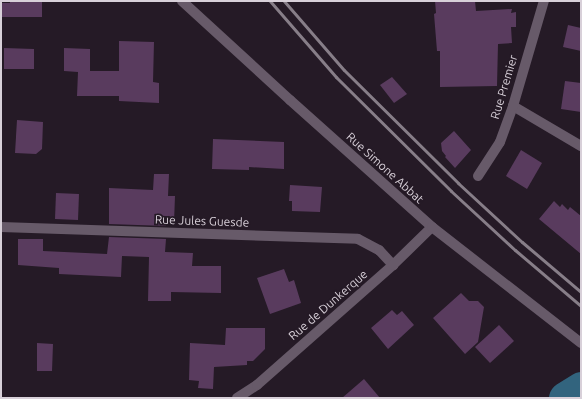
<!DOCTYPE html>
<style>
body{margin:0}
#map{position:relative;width:582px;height:399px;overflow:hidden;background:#251a26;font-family:Ubuntu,sans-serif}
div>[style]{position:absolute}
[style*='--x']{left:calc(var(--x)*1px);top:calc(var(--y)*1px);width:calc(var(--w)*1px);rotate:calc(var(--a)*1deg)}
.river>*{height:33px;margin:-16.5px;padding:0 16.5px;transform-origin:16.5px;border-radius:16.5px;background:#32647e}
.building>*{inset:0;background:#593b5e}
.street>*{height:10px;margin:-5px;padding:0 5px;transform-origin:5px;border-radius:5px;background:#675a69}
.secondary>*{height:10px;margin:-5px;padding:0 5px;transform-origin:5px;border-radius:5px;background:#675a69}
.rail>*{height:3px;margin:-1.5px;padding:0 1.5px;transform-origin:1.5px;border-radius:1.5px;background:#877e88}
span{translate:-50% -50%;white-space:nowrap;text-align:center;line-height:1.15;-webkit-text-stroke:3.5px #251a26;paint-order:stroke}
.street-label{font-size:12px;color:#d8d0d9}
.frame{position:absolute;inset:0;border:2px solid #d8d0d9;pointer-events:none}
</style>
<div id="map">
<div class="river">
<i style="--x:565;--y:398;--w:19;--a:-32"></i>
</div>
<div class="building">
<i style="clip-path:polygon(10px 1px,42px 1px,42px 17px,1px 17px,1px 3px,10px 3px)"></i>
<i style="clip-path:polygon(435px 1px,475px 1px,476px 11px,512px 9px,511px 13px,516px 12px,516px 27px,511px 27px,512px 43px,498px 44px,497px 86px,440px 87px,440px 51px,437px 51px,434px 14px,436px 13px)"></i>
<i style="clip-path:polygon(568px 25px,581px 28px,581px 51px,563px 47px)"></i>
<i style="clip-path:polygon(119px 41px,154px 42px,153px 82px,159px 83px,159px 103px,119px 101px,119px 96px,77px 96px,78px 72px,64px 71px,64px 48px,90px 49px,90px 71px,119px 71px)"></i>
<i style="clip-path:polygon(4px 48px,34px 49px,34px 69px,4px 69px)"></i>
<i style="clip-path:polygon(392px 77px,407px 94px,394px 103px,380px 85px)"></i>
<i style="clip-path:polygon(565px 81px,581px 83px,581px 112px,561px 109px)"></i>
<i style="clip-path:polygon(17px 120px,43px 122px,42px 149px,36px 154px,15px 153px)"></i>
<i style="clip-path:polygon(454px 131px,471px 150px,455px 168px,445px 157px,446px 156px,442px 151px,441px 143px)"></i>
<i style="clip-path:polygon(213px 139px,284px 142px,284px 169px,249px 167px,249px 170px,212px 169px)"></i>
<i style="clip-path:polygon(521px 150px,542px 163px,527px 189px,506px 176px)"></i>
<i style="clip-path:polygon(154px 174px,169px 174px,168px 196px,175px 196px,174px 223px,166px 223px,166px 226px,109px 224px,109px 188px,153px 190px)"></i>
<i style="clip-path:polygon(290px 185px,322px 187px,320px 212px,292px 211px,292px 201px,289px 201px)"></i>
<i style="clip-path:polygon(56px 193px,79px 194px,78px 220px,55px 219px)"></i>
<i style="clip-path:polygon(554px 201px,560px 207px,562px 204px,568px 210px,570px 207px,581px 216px,581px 254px,539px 219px)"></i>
<i style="clip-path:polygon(109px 237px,166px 239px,165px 252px,193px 253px,192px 266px,221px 266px,221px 293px,171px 292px,171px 301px,148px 301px,149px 257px,122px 256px,121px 277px,59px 274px,59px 268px,18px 265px,18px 239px,43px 239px,43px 251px,107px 254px)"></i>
<i style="clip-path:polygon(284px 269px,289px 282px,294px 280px,301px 303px,270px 314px,257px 278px)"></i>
<i style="clip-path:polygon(461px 293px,469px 301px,478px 301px,484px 307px,478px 342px,465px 354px,433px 318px)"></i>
<i style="clip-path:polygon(392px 310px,397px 315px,402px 311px,414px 325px,388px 349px,371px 328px)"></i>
<i style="clip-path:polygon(499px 325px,514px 341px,490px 363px,475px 347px)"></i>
<i style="clip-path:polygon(226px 328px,265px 328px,265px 349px,253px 361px,247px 361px,247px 365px,214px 367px,213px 389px,198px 388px,199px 381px,189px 380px,190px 343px,225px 345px)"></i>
<i style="clip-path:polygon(37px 343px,53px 344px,52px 371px,37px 371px)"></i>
<i style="clip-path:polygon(364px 379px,380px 398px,342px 398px)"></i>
</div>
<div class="street">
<i style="--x:513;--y:106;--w:79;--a:30.5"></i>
<i style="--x:478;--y:176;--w:40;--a:-57.1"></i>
<i style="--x:500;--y:142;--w:38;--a:-70"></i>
<i style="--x:513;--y:106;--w:109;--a:-73.6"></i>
<i style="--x:1;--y:227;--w:357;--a:1.9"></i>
<i style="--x:358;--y:239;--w:24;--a:28"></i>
<i style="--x:379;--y:250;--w:21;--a:47"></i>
<i style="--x:237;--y:398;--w:24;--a:-33"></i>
<i style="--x:257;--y:385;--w:181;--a:-41.4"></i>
<i style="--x:393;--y:265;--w:54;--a:-44.3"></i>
</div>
<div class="secondary">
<i style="--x:182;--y:1;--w:147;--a:42.5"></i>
<i style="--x:290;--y:100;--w:191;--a:41.8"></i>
<i style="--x:432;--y:227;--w:189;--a:37.9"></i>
</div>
<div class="rail">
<i style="--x:270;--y:1;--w:101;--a:49"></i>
<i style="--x:336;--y:77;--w:162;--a:44.7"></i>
<i style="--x:451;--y:191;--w:87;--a:42.7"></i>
<i style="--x:515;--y:250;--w:87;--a:40.3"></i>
<i style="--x:284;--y:1;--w:91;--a:49"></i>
<i style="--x:344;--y:70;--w:161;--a:44.7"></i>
<i style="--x:458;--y:183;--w:87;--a:42.7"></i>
<i style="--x:522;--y:242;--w:77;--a:40.3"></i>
</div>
<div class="street-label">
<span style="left:504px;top:87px;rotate:-73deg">Rue Premier</span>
<span style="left:385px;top:168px;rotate:42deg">Rue Simone Abbat</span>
<span style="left:202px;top:221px;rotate:2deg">Rue Jules Guesde</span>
<span style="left:328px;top:305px;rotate:-41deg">Rue de Dunkerque</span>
</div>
<div class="frame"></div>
</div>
